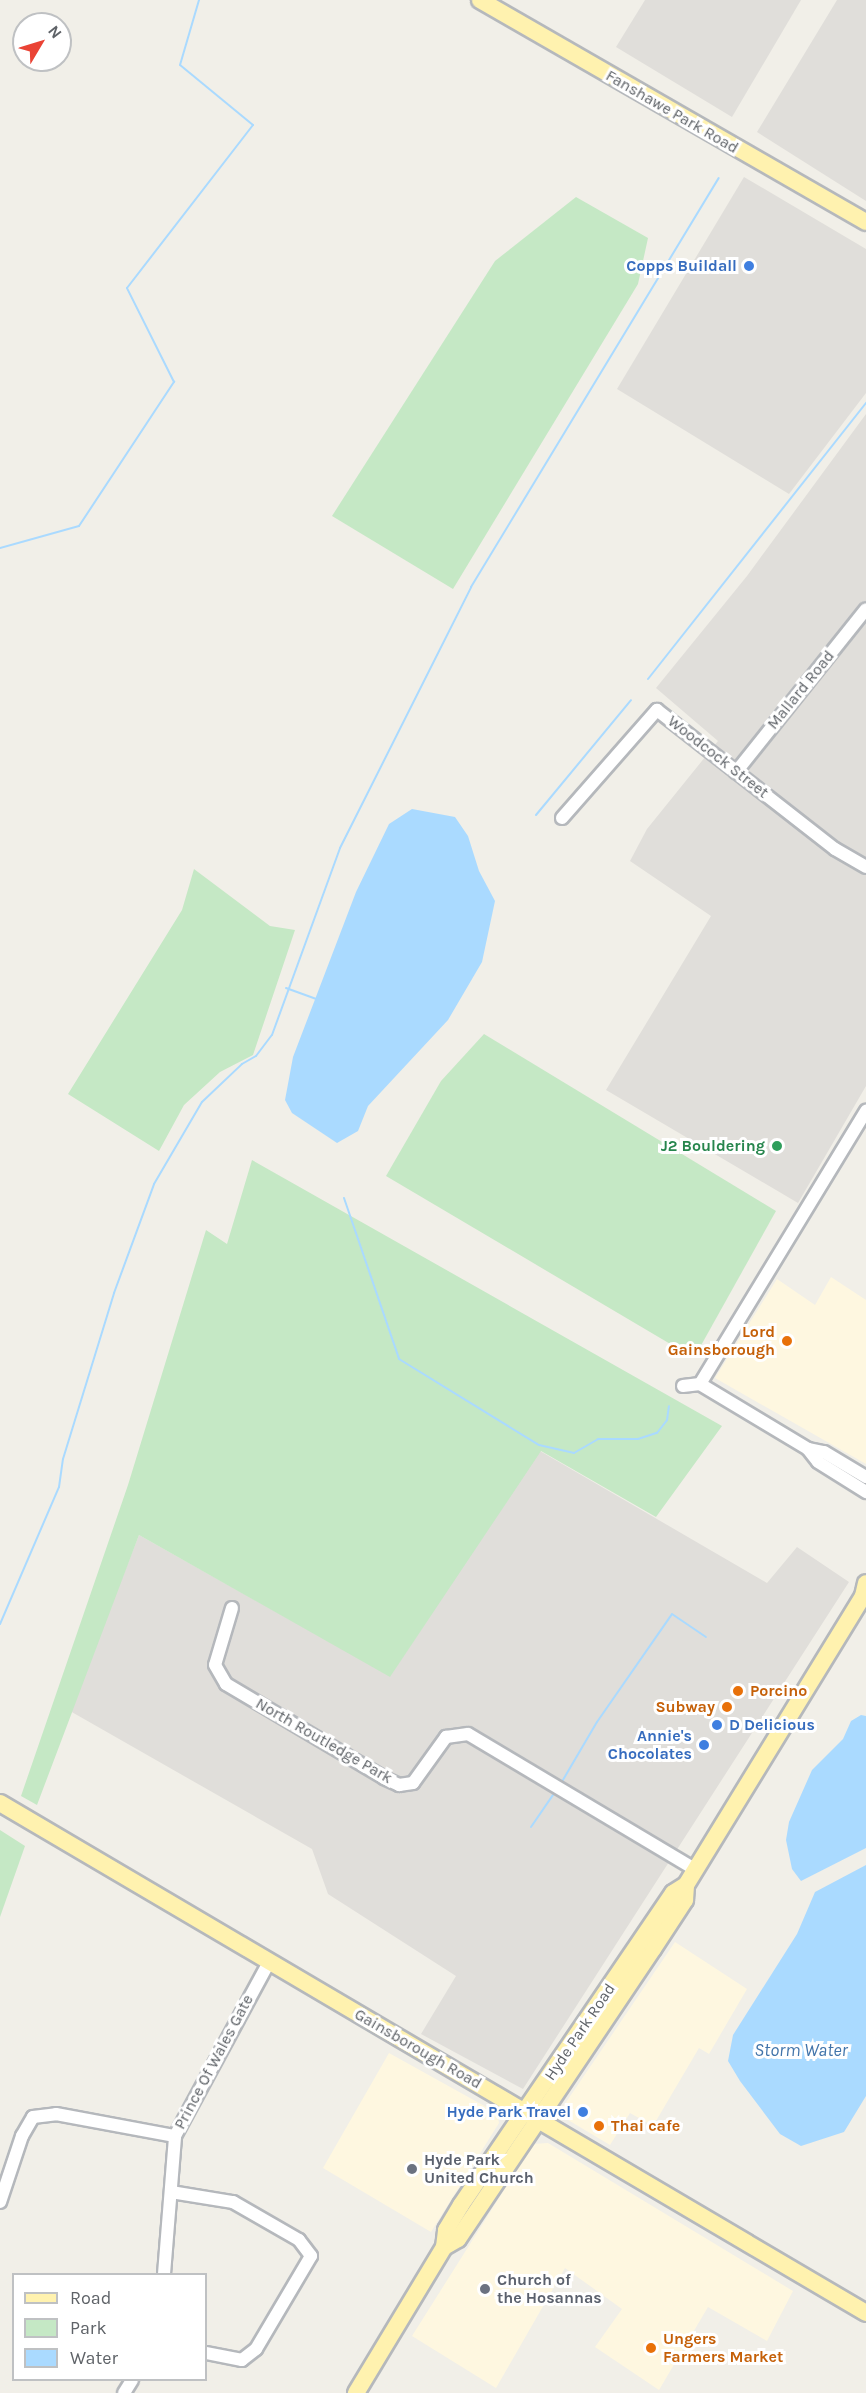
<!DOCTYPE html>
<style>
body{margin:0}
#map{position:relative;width:866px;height:2393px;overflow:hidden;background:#f1efe8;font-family:Karla,sans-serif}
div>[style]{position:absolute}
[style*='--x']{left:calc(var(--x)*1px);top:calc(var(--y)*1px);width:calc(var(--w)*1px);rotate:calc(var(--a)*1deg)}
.commercial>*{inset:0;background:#fef7e0}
.industrial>*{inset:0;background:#e0deda}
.green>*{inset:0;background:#c5e8c5}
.water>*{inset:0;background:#aadaff}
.stream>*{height:2px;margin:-1px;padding:0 1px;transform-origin:1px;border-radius:1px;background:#aadaff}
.roads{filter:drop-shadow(2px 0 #b5b8bc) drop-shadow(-2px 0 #b5b8bc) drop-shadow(0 2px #b5b8bc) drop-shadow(0 -2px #b5b8bc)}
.minor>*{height:12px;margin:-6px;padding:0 6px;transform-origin:6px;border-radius:6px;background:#fff}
.major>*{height:16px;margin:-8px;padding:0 8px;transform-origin:8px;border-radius:8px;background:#fff2af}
.dots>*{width:16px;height:16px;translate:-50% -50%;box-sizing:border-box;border:3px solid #fff;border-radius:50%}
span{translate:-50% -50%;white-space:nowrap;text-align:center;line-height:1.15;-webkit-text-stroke:6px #fff;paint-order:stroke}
.street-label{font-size:16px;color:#5f6368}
.shop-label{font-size:16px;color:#366cbe;font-weight:700}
.right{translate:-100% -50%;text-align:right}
.left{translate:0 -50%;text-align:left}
.leisure-label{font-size:16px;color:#27864d;font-weight:700}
.food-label{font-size:16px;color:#c56008;font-weight:700}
.worship-label{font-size:16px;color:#5b616d;font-weight:700}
.water-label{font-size:18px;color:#4174aa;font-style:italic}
.legend{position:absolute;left:12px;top:2273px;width:195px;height:108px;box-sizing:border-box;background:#fff;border:2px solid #bfc1c3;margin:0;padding:8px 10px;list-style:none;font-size:18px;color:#5f6368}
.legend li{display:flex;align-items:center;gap:12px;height:30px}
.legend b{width:30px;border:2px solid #bfc1c3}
.north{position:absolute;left:12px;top:12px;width:60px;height:60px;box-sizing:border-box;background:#fff;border:2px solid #bfc1c3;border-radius:50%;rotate:52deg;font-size:16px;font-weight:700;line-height:24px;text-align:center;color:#5f6368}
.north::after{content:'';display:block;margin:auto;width:21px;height:27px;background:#ea4335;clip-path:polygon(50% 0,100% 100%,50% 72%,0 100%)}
</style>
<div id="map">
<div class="commercial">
<i style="clip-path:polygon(831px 1277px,866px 1300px,866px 1464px,715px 1378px,777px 1279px,815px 1305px)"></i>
<i style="clip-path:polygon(675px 1942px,747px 1989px,709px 2054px,699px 2048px,653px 2126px,630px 2113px,610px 2145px,558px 2114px)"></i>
<i style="clip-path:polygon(389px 2053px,497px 2113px,499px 2123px,431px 2232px,323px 2168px)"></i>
<i style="clip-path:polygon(548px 2143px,793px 2291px,767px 2341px,708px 2307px,659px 2390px,595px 2347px,622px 2309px,565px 2268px,496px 2388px,412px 2336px,533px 2144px)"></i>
</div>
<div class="industrial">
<i style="clip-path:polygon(645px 0,801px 0,732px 117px,616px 47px)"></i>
<i style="clip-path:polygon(837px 0,866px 0,866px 201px,757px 132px)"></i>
<i style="clip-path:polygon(744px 177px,866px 249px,866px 393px,789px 494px,617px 389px)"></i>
<i style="clip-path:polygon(866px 414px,866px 1086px,798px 1203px,606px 1090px,711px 916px,630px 861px,647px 829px,718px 741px,656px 688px,747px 576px)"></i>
<i style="clip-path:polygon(540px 1451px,767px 1583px,797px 1547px,849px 1582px,523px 2089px,421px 2034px,456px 1976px,328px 1894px,312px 1849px,70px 1711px,139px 1535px,390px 1676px)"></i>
</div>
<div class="green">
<i style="clip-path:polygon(576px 197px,648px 238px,638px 284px,453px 589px,332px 516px,495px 261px)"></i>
<i style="clip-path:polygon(194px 869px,270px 926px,295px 930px,253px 1055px,220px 1072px,184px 1105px,159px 1151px,68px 1094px,182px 910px)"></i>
<i style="clip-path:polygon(484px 1034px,776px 1211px,694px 1358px,386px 1176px,441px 1081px)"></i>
<i style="clip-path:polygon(252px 1160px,722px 1426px,656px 1517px,541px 1451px,390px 1677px,139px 1535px,37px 1805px,21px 1796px,128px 1485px,206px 1230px,227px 1244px)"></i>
<i style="clip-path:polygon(0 1830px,25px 1846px,0 1917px)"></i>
</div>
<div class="water">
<i style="clip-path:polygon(412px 809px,455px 817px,468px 836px,479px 871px,495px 901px,482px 962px,448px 1020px,368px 1106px,358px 1131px,337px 1143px,292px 1113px,285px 1100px,293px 1057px,356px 892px,389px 824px)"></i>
<i style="clip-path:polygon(861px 1715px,866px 1716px,866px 1848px,801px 1881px,792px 1869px,786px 1840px,789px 1822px,812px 1770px,843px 1739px,851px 1721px)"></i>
<i style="clip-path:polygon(866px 1865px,866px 2096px,844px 2132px,801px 2146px,780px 2134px,740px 2081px,728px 2061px,733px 2035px,797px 1934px,815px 1892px)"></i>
</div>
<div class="stream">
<i style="--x:0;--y:548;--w:82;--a:-15.6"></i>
<i style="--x:79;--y:526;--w:173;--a:-56.6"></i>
<i style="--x:174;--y:382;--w:105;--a:-116.6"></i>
<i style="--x:127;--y:288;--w:206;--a:-52.3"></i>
<i style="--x:253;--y:125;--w:94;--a:-140.6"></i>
<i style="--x:180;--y:65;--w:68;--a:-73.7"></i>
<i style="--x:648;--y:679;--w:352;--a:-51.7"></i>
<i style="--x:536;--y:815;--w:149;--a:-50.4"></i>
<i style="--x:286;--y:988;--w:33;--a:20"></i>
<i style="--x:344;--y:1198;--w:170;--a:71.1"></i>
<i style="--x:399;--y:1359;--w:164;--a:31.6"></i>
<i style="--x:539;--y:1445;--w:36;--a:13"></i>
<i style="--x:574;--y:1453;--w:28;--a:-30"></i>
<i style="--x:598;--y:1439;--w:40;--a:0"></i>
<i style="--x:638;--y:1439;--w:20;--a:-18"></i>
<i style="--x:657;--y:1433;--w:16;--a:-52"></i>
<i style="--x:667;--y:1420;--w:14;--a:-82"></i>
<i style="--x:0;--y:1624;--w:149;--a:-66.7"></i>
<i style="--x:59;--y:1487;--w:28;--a:-82"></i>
<i style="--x:63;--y:1459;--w:174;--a:-72.9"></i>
<i style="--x:114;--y:1293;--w:116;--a:-69.8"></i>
<i style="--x:154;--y:1184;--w:95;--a:-59.7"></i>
<i style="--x:202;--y:1102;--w:55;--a:-43.5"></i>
<i style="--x:242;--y:1064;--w:16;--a:-30"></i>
<i style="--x:256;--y:1056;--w:26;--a:-53"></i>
<i style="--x:272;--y:1035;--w:199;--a:-70"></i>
<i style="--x:340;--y:848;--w:292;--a:-63.3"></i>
<i style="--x:471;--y:587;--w:478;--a:-58.8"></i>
<i style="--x:560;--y:1785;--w:73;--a:-59.6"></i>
<i style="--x:597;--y:1722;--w:131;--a:-55.2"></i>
<i style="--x:672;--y:1614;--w:41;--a:34.1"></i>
<i style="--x:531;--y:1827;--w:42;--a:-55.6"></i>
</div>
<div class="roads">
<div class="minor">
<i style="--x:736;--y:772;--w:208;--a:-51.4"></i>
<i style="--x:562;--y:818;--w:144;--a:-48.7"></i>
<i style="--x:657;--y:710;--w:226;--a:38"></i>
<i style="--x:835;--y:849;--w:36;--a:30"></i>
<i style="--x:700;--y:1384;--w:320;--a:-58.7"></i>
<i style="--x:700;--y:1384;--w:126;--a:31"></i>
<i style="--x:808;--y:1449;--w:16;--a:11"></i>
<i style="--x:824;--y:1452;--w:49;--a:30.8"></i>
<i style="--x:683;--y:1386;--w:17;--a:-7"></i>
<i style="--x:808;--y:1449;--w:16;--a:52"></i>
<i style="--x:818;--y:1462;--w:57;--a:32"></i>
<i style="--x:232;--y:1608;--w:59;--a:106.6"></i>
<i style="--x:215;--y:1665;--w:22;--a:60"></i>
<i style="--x:226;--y:1684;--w:184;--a:30.7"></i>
<i style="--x:384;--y:1778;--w:17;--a:25"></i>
<i style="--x:399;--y:1785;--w:14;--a:-8"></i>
<i style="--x:413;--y:1783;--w:57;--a:-54.3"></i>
<i style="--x:446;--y:1737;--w:22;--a:-8"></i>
<i style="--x:468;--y:1734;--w:265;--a:30.8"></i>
<i style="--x:171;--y:2192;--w:63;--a:9.2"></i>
<i style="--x:233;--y:2202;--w:76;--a:29.9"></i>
<i style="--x:299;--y:2240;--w:20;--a:53"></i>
<i style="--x:311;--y:2256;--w:108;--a:120.6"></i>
<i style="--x:256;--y:2349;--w:18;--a:142"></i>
<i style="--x:242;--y:2360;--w:37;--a:-169"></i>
<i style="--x:0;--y:2202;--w:70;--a:-71.6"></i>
<i style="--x:22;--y:2136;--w:22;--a:-60"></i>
<i style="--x:33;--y:2117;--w:23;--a:-7"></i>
<i style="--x:56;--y:2114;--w:121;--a:10.5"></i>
<i style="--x:164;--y:2274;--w:138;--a:-85.4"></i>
<i style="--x:175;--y:2136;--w:198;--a:-61.6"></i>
<i style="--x:124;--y:2393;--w:15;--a:-58"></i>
</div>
<div class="major">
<i style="--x:480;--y:0;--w:445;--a:29.9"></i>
<i style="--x:0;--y:1803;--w:1005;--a:30.49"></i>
<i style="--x:444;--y:2247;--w:16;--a:-30"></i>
<i style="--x:458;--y:2239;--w:349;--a:-56.1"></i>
<i style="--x:653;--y:1949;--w:59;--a:-56.9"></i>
<i style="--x:685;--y:1900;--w:15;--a:-86"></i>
<i style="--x:686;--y:1885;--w:339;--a:-58.5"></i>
<i style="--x:863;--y:1596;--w:13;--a:-77"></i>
<i style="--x:356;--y:2393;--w:170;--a:-58.9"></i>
<i style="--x:444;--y:2247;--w:17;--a:-83"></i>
<i style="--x:446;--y:2230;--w:29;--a:-59"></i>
<i style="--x:461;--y:2205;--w:377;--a:-55.8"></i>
<i style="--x:673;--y:1893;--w:15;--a:-32"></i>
</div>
</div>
<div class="dots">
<i style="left:749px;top:266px;background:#3f7fe0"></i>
<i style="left:777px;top:1146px;background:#2e9e5b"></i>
<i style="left:787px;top:1341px;background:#e8710a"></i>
<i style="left:738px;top:1691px;background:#e8710a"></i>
<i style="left:727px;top:1707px;background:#e8710a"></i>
<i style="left:717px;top:1725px;background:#3f7fe0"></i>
<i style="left:704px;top:1745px;background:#3f7fe0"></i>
<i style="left:583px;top:2112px;background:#3f7fe0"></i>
<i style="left:599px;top:2126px;background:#e8710a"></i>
<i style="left:412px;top:2169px;background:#6b7280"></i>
<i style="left:485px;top:2289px;background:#6b7280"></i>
<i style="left:651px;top:2348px;background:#e8710a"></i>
</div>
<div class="street-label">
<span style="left:672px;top:112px;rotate:30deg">Fanshawe Park Road</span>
<span style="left:801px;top:690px;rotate:-51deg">Mallard Road</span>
<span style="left:718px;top:757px;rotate:38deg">Woodcock Street</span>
<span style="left:324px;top:1741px;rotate:30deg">North Routledge Park</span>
<span style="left:580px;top:2032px;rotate:-56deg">Hyde Park Road</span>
<span style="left:418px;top:2049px;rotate:30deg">Gainsborough Road</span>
<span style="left:214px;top:2062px;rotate:-62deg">Prince Of Wales Gate</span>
</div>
<div class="shop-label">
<span class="right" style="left:737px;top:266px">Copps Buildall</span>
<span class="left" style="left:729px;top:1725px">D Delicious</span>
<span class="right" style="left:692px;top:1745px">Annie's<br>Chocolates</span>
<span class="right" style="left:571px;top:2112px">Hyde Park Travel</span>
</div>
<div class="leisure-label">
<span class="right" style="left:765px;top:1146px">J2 Bouldering</span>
</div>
<div class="food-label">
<span class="right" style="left:775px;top:1341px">Lord<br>Gainsborough</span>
<span class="left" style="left:750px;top:1691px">Porcino</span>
<span class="right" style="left:715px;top:1707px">Subway</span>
<span class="left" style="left:611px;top:2126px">Thai cafe</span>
<span class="left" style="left:663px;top:2348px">Ungers<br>Farmers Market</span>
</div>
<div class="worship-label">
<span class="left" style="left:424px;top:2169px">Hyde Park<br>United Church</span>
<span class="left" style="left:497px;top:2289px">Church of<br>the Hosannas</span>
</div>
<div class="water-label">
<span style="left:801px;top:2050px">Storm Water</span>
</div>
<ul class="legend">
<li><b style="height:8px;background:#fff2af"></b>Road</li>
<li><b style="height:16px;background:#c5e8c5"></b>Park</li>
<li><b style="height:16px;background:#aadaff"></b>Water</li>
</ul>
<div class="north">N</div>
</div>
